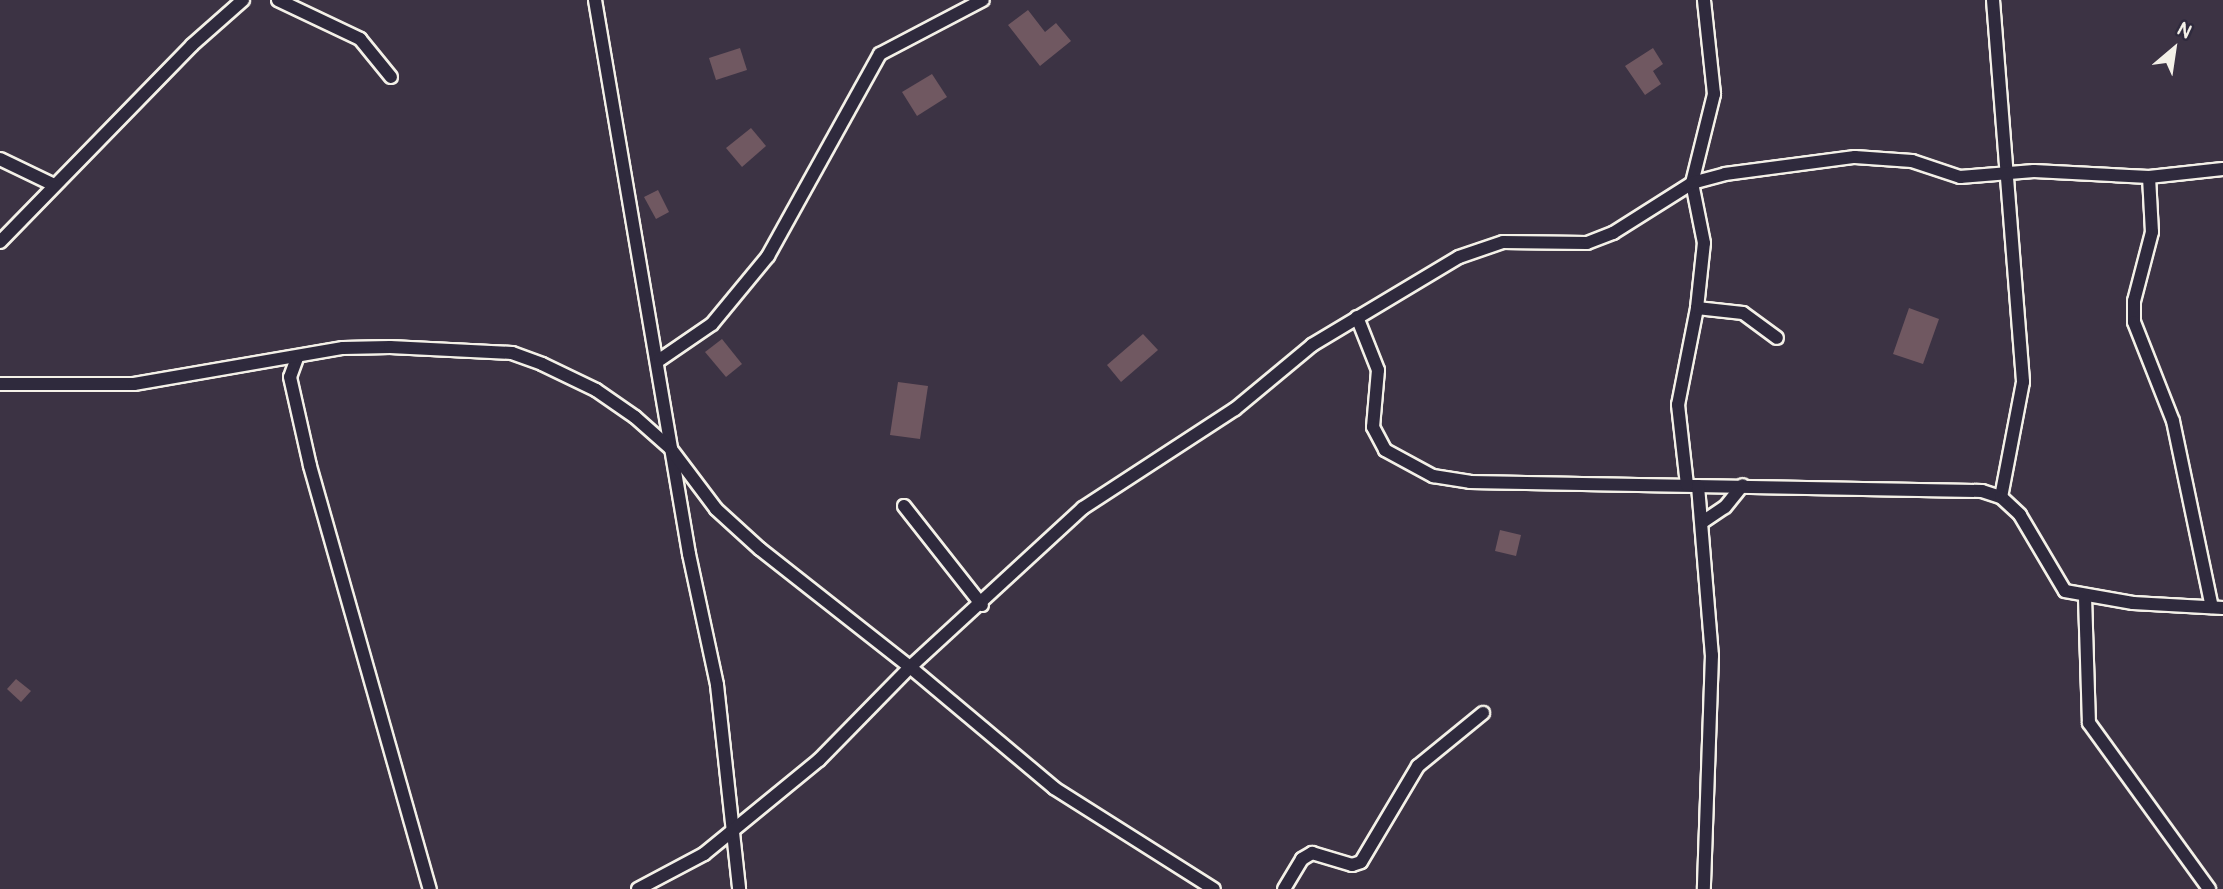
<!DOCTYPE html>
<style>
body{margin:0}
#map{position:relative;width:2223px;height:889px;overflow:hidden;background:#3c3344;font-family:Pangolin,sans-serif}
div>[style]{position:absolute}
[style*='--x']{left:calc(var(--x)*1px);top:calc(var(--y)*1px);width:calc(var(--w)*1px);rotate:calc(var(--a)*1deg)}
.building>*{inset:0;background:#705861}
.roads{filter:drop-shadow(2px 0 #f4f1e8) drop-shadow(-2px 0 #f4f1e8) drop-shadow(0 2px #f4f1e8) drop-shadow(0 -2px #f4f1e8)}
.street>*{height:12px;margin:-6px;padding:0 6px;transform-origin:6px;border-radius:6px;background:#2f2a3d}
span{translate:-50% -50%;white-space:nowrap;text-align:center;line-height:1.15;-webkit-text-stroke:7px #2f2a3d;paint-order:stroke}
.north{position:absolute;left:2139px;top:14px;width:70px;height:70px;-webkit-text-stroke:5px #2f2a3d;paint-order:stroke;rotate:29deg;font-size:19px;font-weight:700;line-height:28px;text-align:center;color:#f4f1e8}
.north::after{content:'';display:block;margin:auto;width:24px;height:32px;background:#f4f1e8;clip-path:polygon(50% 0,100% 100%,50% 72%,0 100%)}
</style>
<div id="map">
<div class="building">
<i style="clip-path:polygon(1028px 10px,1045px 32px,1056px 23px,1071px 41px,1040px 66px,1008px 25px)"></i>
<i style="clip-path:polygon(740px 48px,747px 70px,716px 80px,709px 58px)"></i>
<i style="clip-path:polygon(1653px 48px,1663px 64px,1653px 71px,1661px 84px,1645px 95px,1625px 66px)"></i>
<i style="clip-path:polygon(932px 74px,947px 97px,917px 116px,902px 92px)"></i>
<i style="clip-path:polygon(751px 128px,766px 146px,742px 167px,726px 148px)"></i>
<i style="clip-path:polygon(658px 190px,669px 212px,656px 219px,644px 197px)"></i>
<i style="clip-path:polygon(1909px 308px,1939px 319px,1923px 364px,1893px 354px)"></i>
<i style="clip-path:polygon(1143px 334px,1158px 350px,1121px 382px,1107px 365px)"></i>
<i style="clip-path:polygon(722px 339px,742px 364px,726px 377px,705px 352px)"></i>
<i style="clip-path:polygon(898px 382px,928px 386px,920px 439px,890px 435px)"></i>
<i style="clip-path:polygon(1500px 530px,1521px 535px,1516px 556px,1495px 551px)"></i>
<i style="clip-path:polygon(16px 679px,31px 691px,21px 702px,7px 689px)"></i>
</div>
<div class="roads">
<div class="street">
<i style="--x:278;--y:0;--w:91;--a:25.4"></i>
<i style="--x:360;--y:39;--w:49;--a:50.8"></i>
<i style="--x:595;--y:0;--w:562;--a:80.37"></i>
<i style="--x:689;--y:554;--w:134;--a:77.9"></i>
<i style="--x:717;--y:685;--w:205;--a:83.8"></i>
<i style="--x:1993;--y:0;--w:383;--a:85.5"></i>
<i style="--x:2023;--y:382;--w:117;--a:100.8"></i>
<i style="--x:0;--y:159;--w:60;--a:25.7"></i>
<i style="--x:2149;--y:177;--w:55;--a:86.9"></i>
<i style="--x:2152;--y:232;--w:71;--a:104.6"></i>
<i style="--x:2134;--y:301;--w:21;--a:90"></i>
<i style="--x:2134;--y:322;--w:106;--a:68.5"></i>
<i style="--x:2173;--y:421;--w:190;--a:78.2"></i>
<i style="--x:0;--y:242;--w:275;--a:-45.7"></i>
<i style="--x:192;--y:45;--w:68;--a:-41.4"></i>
<i style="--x:1697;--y:308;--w:46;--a:6.2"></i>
<i style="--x:1743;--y:313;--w:42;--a:36.3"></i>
<i style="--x:1357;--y:317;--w:57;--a:68.4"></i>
<i style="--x:1378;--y:370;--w:57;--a:95"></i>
<i style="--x:1373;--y:427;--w:26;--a:62"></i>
<i style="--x:1385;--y:450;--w:55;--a:28.4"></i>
<i style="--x:1433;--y:476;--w:37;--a:9"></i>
<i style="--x:1470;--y:482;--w:512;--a:1.01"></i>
<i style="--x:1982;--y:491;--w:20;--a:18"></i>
<i style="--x:2001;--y:497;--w:26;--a:43"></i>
<i style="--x:2020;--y:515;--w:88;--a:59.4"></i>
<i style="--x:2065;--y:591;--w:69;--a:10"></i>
<i style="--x:2133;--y:603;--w:90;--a:3.2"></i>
<i style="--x:297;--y:358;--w:20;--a:110"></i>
<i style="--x:290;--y:377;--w:91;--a:77.3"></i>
<i style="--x:310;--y:466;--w:440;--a:74.2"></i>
<i style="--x:658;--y:361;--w:65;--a:-34.4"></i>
<i style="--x:712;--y:324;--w:88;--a:-50.5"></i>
<i style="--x:768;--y:256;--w:231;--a:-61"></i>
<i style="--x:880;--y:54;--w:116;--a:-27.7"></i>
<i style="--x:0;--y:384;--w:134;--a:0"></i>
<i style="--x:134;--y:384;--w:212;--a:-9.8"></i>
<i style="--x:343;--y:348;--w:47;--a:-1.2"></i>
<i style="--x:390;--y:347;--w:122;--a:2.8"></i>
<i style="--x:512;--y:353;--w:32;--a:20"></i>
<i style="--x:542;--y:364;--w:60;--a:25.7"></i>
<i style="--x:596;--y:390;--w:47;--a:34.7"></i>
<i style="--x:635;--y:417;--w:48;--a:41.6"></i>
<i style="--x:671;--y:449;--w:75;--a:53.1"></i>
<i style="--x:716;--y:509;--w:59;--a:42.3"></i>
<i style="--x:760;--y:549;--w:191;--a:38.2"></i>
<i style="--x:910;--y:667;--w:188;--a:40"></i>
<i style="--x:1054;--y:788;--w:189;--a:32.3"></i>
<i style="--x:1687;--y:485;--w:81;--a:-96.4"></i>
<i style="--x:1678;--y:405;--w:99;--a:-78.9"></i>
<i style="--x:1697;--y:308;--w:65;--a:-83.9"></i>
<i style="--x:1704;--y:243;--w:61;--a:-101.3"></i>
<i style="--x:1692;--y:183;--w:92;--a:-76.1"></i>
<i style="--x:1714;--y:94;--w:95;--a:-96.1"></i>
<i style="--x:1698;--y:486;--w:170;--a:85.3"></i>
<i style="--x:1712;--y:655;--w:234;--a:92"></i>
<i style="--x:904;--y:506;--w:126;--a:51.8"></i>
<i style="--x:1704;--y:521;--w:25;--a:-34"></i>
<i style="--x:1725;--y:507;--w:28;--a:-51"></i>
<i style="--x:2085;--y:597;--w:126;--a:88.2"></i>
<i style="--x:2089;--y:723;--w:205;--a:54.1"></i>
<i style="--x:638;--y:889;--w:75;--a:-27.9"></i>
<i style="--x:704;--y:854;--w:149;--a:-39.3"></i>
<i style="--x:819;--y:760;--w:130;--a:-45.6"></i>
<i style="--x:910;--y:667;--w:235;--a:-42.6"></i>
<i style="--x:1083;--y:508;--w:181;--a:-33.1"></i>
<i style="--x:1235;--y:409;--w:100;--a:-39.7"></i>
<i style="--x:1312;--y:345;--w:171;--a:-30.9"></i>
<i style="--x:1459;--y:257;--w:46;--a:-18.8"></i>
<i style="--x:1503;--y:242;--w:84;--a:0.7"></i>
<i style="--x:1587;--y:243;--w:28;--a:-21"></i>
<i style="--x:1613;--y:233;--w:93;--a:-32.3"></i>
<i style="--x:1692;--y:183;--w:34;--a:-15"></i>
<i style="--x:1725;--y:174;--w:131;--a:-7.5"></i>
<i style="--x:1855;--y:157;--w:57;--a:4"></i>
<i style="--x:1912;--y:161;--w:51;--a:18.4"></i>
<i style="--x:1960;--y:177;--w:74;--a:-4.6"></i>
<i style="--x:2034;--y:171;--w:115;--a:3"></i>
<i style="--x:2149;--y:177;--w:74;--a:-6.2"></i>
<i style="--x:1284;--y:889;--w:35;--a:-59"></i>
<i style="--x:1302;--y:859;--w:12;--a:-31"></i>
<i style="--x:1312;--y:853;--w:42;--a:16.7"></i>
<i style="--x:1352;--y:865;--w:9;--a:-18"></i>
<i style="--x:1361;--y:862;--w:112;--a:-59.3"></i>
<i style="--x:1418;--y:766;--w:84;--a:-39.2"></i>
</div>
</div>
<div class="north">N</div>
</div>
